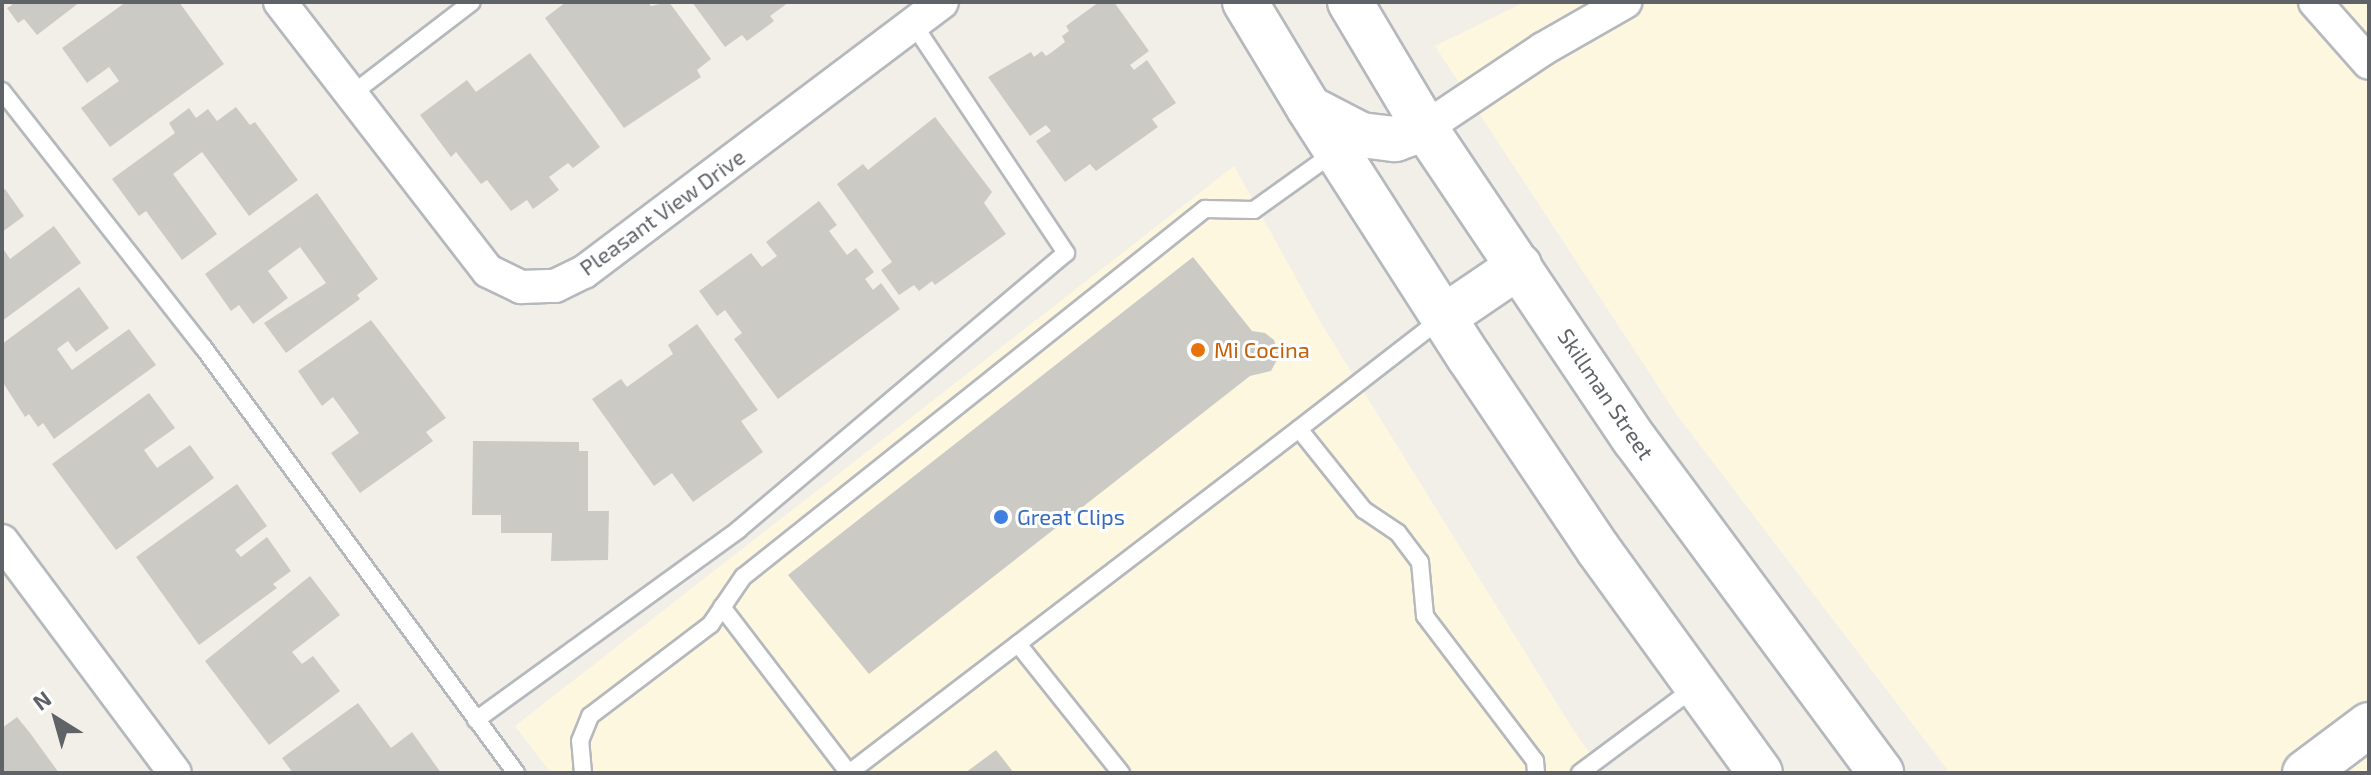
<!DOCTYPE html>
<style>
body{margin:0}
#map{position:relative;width:2371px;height:775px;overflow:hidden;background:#f1efe8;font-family:"Exo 2",sans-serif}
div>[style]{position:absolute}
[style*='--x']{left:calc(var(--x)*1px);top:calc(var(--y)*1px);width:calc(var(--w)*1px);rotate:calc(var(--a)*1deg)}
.commercial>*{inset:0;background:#fef7e0}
.building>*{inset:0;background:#cccac5}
.roads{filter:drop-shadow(2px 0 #b5b8bc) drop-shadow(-2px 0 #b5b8bc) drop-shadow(0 2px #b5b8bc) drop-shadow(0 -2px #b5b8bc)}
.service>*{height:16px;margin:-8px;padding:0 8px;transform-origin:8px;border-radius:8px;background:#fff}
.minor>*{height:32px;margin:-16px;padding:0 16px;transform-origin:16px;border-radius:16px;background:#fff}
.secondary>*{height:44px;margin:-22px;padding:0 22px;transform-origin:22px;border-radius:22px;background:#fff}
.dots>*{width:22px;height:22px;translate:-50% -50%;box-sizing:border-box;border:4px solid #fff;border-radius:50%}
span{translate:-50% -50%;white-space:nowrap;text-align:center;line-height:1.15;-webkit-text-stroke:6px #fff;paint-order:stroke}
.street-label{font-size:22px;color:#5f6368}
.food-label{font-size:22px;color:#c56008}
.left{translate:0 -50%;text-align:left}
.shop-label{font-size:22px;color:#366cbe}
.frame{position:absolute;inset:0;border:4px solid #5f6368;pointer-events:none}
.north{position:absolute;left:16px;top:679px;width:80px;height:80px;-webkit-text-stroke:6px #fff;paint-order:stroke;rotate:323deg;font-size:22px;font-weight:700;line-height:32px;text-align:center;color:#5f6368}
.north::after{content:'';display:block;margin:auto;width:28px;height:36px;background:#5f6368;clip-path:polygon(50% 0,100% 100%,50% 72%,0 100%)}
</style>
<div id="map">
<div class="commercial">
<i style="clip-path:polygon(1525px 2px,2369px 2px,2369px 773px,1950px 773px,1677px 415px,1435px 46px)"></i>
<i style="clip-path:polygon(1234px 166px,1321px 323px,1572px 728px,1604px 773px,551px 773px,515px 726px)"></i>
</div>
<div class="building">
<i style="clip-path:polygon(10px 2px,80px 2px,37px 35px,24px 19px,18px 23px,7px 8px,12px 5px)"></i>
<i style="clip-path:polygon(126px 2px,179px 2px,224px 64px,110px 147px,81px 108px,119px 81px,109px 67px,87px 83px,62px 48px)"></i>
<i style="clip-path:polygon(566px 2px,648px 2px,651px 6px,669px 2px,711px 59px,697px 70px,701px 77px,624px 128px,545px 18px)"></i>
<i style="clip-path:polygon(692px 2px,789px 2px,770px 16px,774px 21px,747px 41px,742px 35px,725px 47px)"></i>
<i style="clip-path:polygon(1099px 2px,1114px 2px,1149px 51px,1130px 65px,1134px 70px,1147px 60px,1176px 103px,1152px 119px,1158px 127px,1096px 171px,1090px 164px,1065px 182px,1036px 141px,1051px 131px,1046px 125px,1030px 136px,988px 77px,1031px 52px,1034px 57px,1042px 51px,1046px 56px,1052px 52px,1065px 42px,1062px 36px,1069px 31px,1066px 26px)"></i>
<i style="clip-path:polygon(530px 53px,600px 147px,573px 168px,568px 163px,549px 177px,559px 190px,533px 209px,527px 200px,511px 211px,487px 180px,481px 184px,456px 152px,451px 157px,420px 115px,467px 80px,476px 92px)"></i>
<i style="clip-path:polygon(236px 107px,250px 125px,255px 122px,298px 180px,249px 216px,202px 152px,173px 174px,217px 234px,182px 260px,146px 211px,139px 216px,112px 179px,175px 133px,169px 123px,189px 108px,196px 118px,208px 109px,217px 121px)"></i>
<i style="clip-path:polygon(935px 117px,992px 192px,984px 203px,1006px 234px,935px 285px,932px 281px,919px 291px,914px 285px,899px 295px,881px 270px,892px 262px,837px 184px,863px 164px,868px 170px)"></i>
<i style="clip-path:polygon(5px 189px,24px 216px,2px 232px,2px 191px)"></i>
<i style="clip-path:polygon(317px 193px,378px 279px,357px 295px,360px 299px,286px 353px,264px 323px,326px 283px,300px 247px,268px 271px,288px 298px,253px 324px,239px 305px,231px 311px,205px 274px)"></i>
<i style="clip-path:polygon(819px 201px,837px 225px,829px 231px,847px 255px,856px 248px,874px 272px,865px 279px,873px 290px,881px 283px,900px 309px,778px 399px,734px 339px,742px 333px,725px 310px,717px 316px,699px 291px,751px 253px,762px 267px,777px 256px,766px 242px)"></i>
<i style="clip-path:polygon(54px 226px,81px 263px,2px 321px,2px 247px,10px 259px)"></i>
<i style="clip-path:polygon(1193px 257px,1252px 331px,1265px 333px,1274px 340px,1279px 356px,1271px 371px,1250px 376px,869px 674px,788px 575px)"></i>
<i style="clip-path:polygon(79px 287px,109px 328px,76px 352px,68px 341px,57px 349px,72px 370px,129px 329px,156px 365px,54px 439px,43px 423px,38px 427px,29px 414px,25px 417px,2px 381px,2px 344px)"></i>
<i style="clip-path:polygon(371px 320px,446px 418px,426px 432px,433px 441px,360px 493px,331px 453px,359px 433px,333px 397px,322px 406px,298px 371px)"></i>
<i style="clip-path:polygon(697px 324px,758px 410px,741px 421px,763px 452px,693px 502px,672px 473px,654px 486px,592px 399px,621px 379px,627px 387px,645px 374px,673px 354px,668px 345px)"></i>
<i style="clip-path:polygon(149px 393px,175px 428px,144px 450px,157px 468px,190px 445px,214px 478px,116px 550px,52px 464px)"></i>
<i style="clip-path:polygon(473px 441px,579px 442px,579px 451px,588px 451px,588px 511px,609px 511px,608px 560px,551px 561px,552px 533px,501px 533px,501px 515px,472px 515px)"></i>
<i style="clip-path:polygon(237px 484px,267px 526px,235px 550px,241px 557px,267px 537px,291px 571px,273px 584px,277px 588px,199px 645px,136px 557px)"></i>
<i style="clip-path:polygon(310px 576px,340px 615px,292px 652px,302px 664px,313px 656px,340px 691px,269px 745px,205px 661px)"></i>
<i style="clip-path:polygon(358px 703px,391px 748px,412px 732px,441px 773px,293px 773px,282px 758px)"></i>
<i style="clip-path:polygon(17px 717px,30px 733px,59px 773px,2px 773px,2px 728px)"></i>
<i style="clip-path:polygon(996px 750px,1014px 773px,965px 773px)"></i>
</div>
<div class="roads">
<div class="service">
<i style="--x:2;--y:91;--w:325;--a:51.9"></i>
<i style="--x:203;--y:347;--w:529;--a:53.69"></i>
<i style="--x:352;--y:94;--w:151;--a:-37.5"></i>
<i style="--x:1442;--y:318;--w:181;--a:142.2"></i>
<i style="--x:1299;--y:429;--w:104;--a:51.3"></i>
<i style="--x:1364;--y:510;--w:41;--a:34.1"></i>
<i style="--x:1398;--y:533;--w:36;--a:53"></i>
<i style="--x:1420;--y:562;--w:54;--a:84.7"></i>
<i style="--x:1425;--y:616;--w:182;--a:52.8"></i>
<i style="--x:1535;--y:761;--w:12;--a:85"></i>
<i style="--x:722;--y:607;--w:209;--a:52.6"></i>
<i style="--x:1018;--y:644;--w:165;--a:51.4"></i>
<i style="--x:476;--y:720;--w:324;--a:-35.9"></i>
<i style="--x:738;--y:530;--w:429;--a:-40.2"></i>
<i style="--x:1066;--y:253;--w:275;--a:-123.7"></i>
<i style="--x:583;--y:773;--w:32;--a:-95"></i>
<i style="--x:580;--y:741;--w:27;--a:-68"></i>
<i style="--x:590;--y:716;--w:152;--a:-37.2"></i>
<i style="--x:711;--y:624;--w:57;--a:-55.8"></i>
<i style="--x:743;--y:577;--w:591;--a:-38.54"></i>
<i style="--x:1205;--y:209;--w:49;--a:1.2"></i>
<i style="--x:1254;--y:210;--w:100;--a:-35.6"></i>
<i style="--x:849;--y:773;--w:566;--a:-37.4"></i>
<i style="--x:1580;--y:773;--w:142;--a:-36.7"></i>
</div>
<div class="minor">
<i style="--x:280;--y:2;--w:340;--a:52.3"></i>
<i style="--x:488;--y:271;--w:37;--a:26"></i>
<i style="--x:521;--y:287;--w:34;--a:-2"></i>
<i style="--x:555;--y:286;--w:32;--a:-26"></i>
<i style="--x:584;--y:272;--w:448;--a:-37"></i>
<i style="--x:2315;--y:2;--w:81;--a:48.5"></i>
<i style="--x:1425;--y:128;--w:142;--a:-33.8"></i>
<i style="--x:1543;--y:49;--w:95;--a:-29.8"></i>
<i style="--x:2;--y:541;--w:289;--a:53.3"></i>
</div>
<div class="secondary">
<i style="--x:1245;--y:2;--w:124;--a:58.9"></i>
<i style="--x:1309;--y:108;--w:296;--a:57.3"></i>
<i style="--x:1469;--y:357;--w:231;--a:56.1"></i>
<i style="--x:1598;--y:549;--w:276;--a:54.1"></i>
<i style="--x:1350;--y:2;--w:147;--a:59.2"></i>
<i style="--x:1425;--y:128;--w:376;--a:56.1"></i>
<i style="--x:1635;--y:440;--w:414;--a:53.5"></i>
<i style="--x:1311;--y:109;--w:56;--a:27.5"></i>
<i style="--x:1361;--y:135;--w:34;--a:7"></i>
<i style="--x:1395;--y:139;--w:32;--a:-20"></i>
<i style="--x:1444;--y:317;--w:91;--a:-34.2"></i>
<i style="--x:2305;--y:773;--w:80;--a:-36.9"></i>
</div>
</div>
<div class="dots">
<i style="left:1198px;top:350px;background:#e8710a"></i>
<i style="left:1001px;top:517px;background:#3f7fe0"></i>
</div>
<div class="street-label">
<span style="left:662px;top:212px;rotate:-36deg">Pleasant View Drive</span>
<span style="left:1606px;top:394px;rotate:56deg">Skillman Street</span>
</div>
<div class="food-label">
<span class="left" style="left:1214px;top:350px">Mi Cocina</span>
</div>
<div class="shop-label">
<span class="left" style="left:1017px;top:517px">Great Clips</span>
</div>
<div class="frame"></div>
<div class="north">N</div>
</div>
